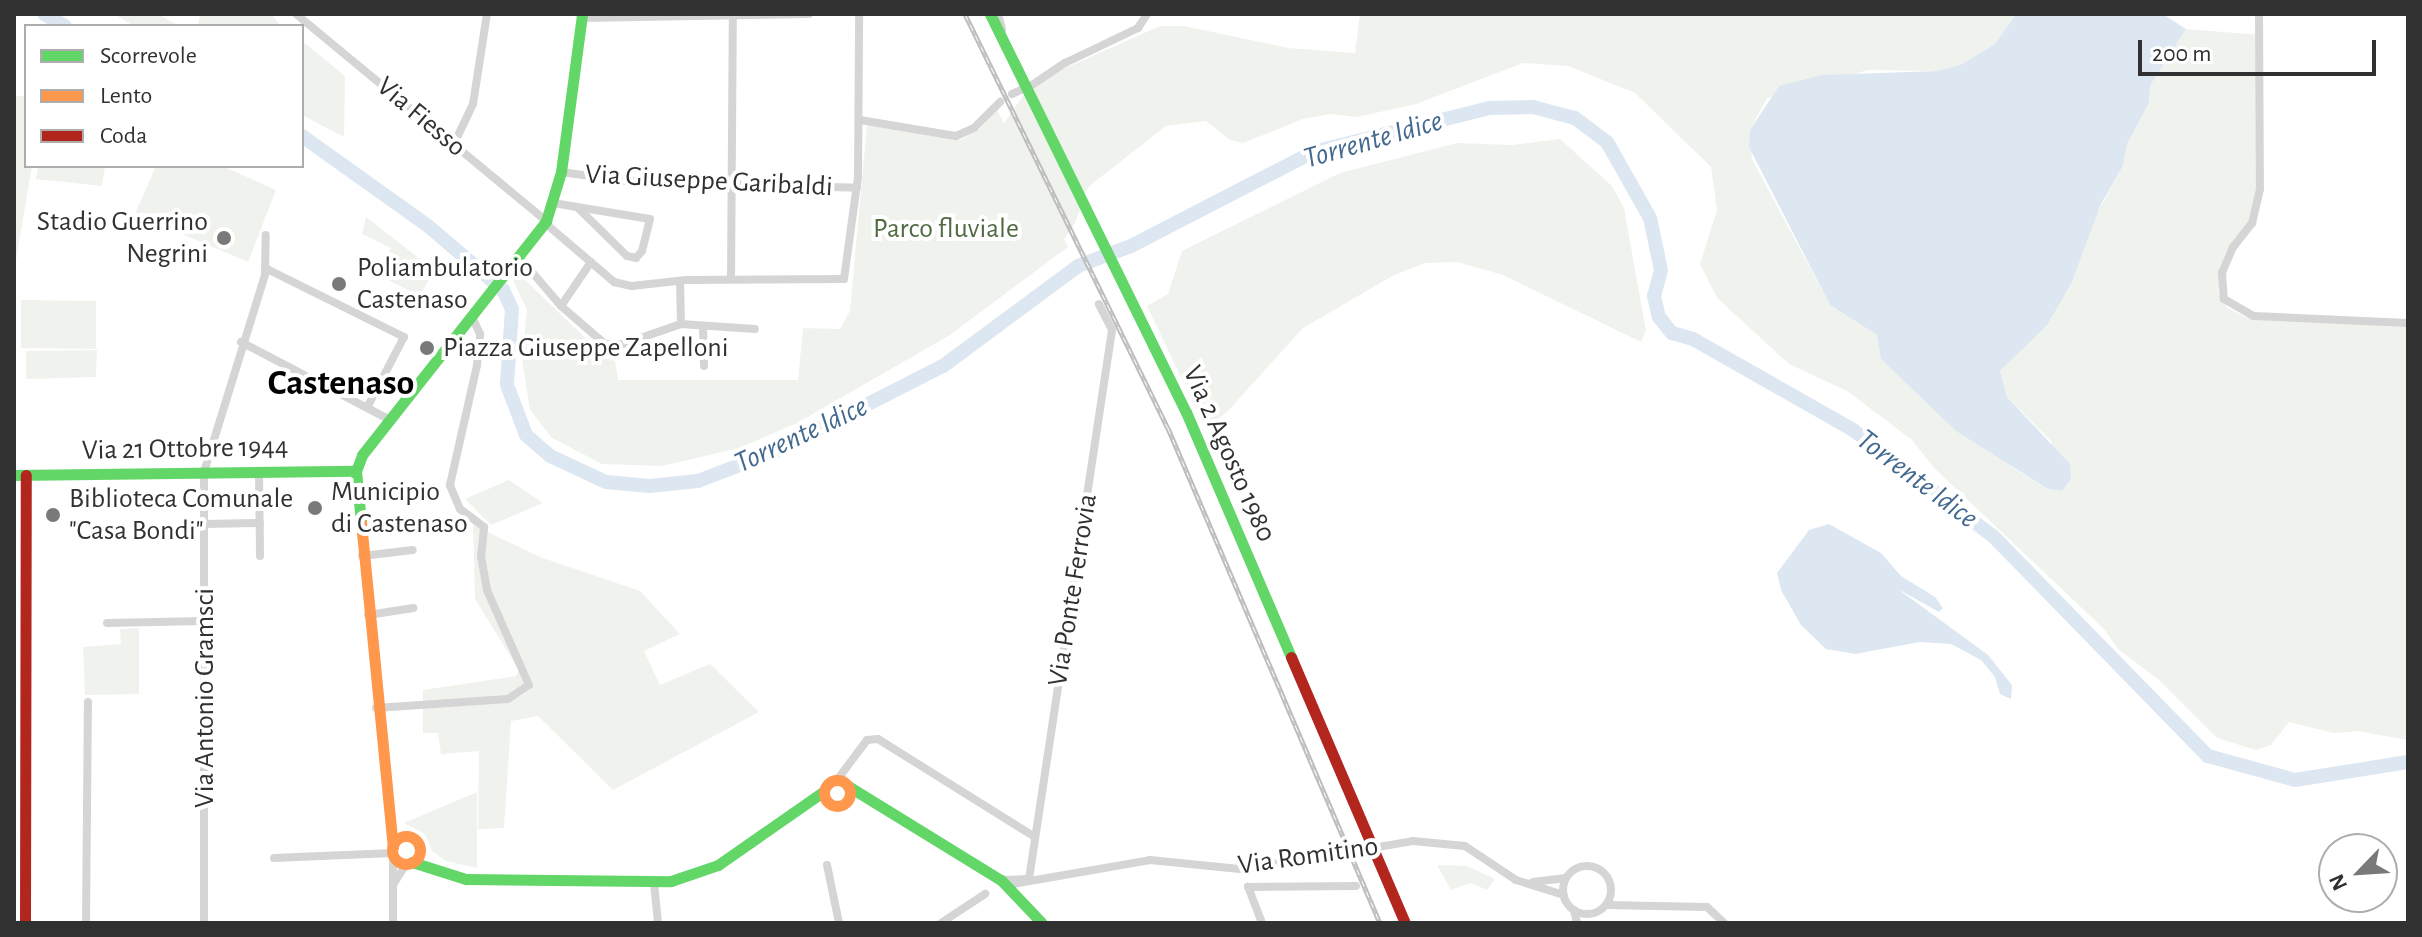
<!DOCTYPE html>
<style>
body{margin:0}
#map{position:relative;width:2422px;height:937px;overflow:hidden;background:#fff;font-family:"Alegreya Sans",sans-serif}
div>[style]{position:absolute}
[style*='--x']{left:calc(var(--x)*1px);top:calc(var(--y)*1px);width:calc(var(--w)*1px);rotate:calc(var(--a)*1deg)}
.green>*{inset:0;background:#f0f3ed}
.water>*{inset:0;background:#dde7f1}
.river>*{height:14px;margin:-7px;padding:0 7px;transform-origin:7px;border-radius:7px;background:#dde7f1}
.street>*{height:8px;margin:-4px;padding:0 4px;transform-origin:4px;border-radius:4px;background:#d5d5d5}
.street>.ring{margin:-4px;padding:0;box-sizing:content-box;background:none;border:8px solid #d5d5d5;border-radius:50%}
.fast>*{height:11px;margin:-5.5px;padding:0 5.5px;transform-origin:5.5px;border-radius:5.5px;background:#63d668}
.slow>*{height:11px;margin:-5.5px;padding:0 5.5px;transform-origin:5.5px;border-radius:5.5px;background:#ff974d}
.slow>.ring{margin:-5.5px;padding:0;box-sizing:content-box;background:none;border:11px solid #ff974d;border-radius:50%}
.jam>*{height:11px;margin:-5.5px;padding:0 5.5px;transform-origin:5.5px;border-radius:5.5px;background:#b3261e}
.rail>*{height:5px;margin-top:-2.5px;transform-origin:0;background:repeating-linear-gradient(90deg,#fff 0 6px,#bdbdbd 0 12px);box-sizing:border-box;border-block:2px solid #bdbdbd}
.street-bridge>*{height:8px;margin:-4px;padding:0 4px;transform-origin:4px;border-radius:4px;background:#d5d5d5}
.dots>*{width:22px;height:22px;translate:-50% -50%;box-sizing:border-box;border:4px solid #fff;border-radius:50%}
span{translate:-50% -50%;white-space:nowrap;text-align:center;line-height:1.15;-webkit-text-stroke:8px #fff;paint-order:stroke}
.street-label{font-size:28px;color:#313131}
.poi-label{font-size:28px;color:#313131}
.right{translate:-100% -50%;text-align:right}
.left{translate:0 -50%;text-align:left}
.park-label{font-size:28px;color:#506b41}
.water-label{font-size:30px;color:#43698f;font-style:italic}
.district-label{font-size:36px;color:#000;font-weight:700}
.frame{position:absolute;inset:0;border:16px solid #313131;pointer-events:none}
.legend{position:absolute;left:24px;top:24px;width:280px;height:144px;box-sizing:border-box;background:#fff;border:2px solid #adadad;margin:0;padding:10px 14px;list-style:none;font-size:24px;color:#313131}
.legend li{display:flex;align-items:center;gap:16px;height:40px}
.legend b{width:40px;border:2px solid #adadad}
.north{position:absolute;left:2318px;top:833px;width:80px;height:80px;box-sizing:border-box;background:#fff;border:2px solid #adadad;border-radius:50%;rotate:245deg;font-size:22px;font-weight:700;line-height:32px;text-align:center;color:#313131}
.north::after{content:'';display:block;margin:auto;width:28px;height:36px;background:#797979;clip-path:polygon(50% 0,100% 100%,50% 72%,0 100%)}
.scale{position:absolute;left:2138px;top:40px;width:238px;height:36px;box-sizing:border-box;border:4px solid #313131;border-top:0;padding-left:10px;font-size:24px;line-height:28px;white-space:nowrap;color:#313131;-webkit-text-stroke:6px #fff;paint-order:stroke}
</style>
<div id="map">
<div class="green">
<i style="clip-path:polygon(114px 14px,157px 14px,180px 26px,134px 26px)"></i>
<i style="clip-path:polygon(200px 14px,271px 14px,281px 26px,198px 26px)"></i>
<i style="clip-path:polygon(1360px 14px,2016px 14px,1995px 44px,1960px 65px,1937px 71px,1868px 70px,1767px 98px,1750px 130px,1752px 159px,1830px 305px,1877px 335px,2013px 468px,2048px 489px,2062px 491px,2051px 441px,2007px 397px,2000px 371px,2024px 345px,2123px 166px,2127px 144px,2149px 103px,2150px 86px,2186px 29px,2260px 35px,2259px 191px,2246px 231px,2226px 252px,2218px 292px,2227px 308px,2246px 317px,2408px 324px,2408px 740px,2357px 731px,2334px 733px,2289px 722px,2271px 745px,2256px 750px,2217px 738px,2159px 680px,2118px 649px,2104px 629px,1934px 468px,1912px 440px,1847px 391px,1789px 364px,1717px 298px,1700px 264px,1717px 210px,1711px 167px,1635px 93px,1568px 66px,1523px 63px,1416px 104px,1357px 117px,1330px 114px,1303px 119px,1243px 143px,1230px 140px,1206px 121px,1166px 126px,1088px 187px,1075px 223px,1064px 239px,1068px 247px,950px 335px,797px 423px,739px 448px,662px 466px,602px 464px,552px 438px,530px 410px,522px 359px,527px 310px,512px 278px,517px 272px,607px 359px,615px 361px,618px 380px,798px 380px,803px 328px,840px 329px,850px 311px,867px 125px,960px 140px,979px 130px,997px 110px,1004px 123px,1032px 83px,1160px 26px,1184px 26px,1288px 48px,1355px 53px)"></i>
<i style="clip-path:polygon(302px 41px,345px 76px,344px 137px,302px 115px)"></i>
<i style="clip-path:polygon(14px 95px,26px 97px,26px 166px,32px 166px,14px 272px)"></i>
<i style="clip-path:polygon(1560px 139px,1612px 186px,1624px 208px,1646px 331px,1641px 342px,1503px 275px,1457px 262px,1425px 263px,1394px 275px,1303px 328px,1227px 412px,1214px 422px,1203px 423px,1147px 306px,1168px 294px,1182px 251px,1340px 173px,1457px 143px,1511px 145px)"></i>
<i style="clip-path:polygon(38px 166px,105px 166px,102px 186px,36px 179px)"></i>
<i style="clip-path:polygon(156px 166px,222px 166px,276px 190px,248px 262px,135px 214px)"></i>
<i style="clip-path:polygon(366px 217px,434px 270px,420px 296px,378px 275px,391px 248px,362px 234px)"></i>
<i style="clip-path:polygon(21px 300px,96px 301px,96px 349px,21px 348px)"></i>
<i style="clip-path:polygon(97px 350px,96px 377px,26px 379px,26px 351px)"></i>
<i style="clip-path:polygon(509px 480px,543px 503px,491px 525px,465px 499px)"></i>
<i style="clip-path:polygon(473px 525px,540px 557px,640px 591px,680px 634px,644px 651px,660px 685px,710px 664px,759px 712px,613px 790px,538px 716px,511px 721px,504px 828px,478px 829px,479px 751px,441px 754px,438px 733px,423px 733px,423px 690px,516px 676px,519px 670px,475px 599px)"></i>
<i style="clip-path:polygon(139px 628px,139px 694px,85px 695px,83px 647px,121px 644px,120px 629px)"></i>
<i style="clip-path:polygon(477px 792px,477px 868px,446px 861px,432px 851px,425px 834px,404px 823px)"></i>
<i style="clip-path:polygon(1437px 865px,1467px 866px,1495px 879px,1487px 890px,1471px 883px,1451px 890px)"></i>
</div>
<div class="water">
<i style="clip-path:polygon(2016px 14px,2164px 15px,2186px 29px,2150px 86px,2149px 103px,2127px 144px,2123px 166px,2101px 204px,2071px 284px,2047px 325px,2000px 371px,2007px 397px,2070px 464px,2071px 479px,2062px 491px,2048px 489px,1956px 431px,1881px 359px,1877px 335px,1830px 305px,1749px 147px,1750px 130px,1779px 86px,1822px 75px,1937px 71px,1960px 65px,1995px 44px)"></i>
<i style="clip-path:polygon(1829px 524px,1881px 553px,1901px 576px,1935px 597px,1943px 608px,1939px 612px,1898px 589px,1988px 655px,2012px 685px,2011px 699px,2000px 694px,1995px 677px,1981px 660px,1951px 644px,1920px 642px,1855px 654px,1826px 649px,1801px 625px,1781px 590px,1777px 573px,1809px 530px)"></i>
</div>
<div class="river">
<i style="--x:44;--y:14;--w:24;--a:30"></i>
<i style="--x:302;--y:136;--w:153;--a:35.5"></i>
<i style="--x:427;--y:225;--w:100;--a:40.5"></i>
<i style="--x:503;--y:290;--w:21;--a:65"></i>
<i style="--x:512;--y:309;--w:76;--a:93.8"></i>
<i style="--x:507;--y:385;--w:53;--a:69.2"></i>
<i style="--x:526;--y:435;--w:32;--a:41"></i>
<i style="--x:550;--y:456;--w:62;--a:24.9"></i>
<i style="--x:606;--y:482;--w:44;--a:5.2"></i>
<i style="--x:650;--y:486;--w:48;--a:-5.9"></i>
<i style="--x:698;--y:481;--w:84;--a:-21"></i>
<i style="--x:776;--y:451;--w:187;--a:-27"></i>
<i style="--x:943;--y:366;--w:168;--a:-36.5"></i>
<i style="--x:1078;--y:266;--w:57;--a:-20.7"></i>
<i style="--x:1131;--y:246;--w:205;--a:-27.3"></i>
<i style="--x:1313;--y:152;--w:181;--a:-14"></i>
<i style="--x:1489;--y:108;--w:44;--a:-1.3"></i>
<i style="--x:1533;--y:107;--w:43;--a:14.7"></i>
<i style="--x:1575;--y:118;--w:40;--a:37"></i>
<i style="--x:1607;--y:142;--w:87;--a:60.5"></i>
<i style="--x:1650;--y:218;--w:53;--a:78.1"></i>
<i style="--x:1661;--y:270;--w:27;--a:105"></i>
<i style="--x:1654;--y:296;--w:22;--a:77"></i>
<i style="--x:1659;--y:317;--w:21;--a:51"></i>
<i style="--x:1672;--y:333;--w:22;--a:16"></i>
<i style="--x:1693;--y:339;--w:184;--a:29.6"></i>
<i style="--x:1853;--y:430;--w:177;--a:37.2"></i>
<i style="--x:1994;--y:537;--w:306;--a:45.7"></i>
<i style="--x:2208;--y:756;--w:90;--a:15.4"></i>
<i style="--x:2295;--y:780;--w:114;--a:-9.1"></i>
</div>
<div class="street">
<i style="--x:296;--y:14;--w:325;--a:39.6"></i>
<i style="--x:998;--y:14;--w:16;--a:75"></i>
<i style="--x:2259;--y:14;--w:175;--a:89.7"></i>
<i style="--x:2260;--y:189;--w:35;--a:103"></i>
<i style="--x:2252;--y:223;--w:31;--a:128"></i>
<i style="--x:2233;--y:247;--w:28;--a:113"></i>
<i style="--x:2222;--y:273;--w:26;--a:86"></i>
<i style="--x:2224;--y:299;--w:34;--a:30"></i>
<i style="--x:2254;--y:316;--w:154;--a:2.6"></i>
<i style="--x:582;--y:18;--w:227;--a:-1"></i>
<i style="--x:1032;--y:85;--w:40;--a:-34"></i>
<i style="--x:1065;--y:63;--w:81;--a:-25.6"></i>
<i style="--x:1138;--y:28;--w:17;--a:-57"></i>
<i style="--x:1012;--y:94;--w:10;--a:-24"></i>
<i style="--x:860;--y:120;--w:97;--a:9.5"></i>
<i style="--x:956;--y:136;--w:20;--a:-24"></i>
<i style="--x:974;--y:128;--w:37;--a:-45"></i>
<i style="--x:454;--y:144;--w:44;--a:-64.6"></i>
<i style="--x:473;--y:104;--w:91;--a:-81.2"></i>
<i style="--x:561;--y:172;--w:66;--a:7.9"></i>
<i style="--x:626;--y:181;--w:231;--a:1.7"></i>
<i style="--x:553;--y:203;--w:98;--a:9.4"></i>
<i style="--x:650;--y:219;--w:33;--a:104"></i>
<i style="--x:642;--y:251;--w:9;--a:131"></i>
<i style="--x:636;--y:258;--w:9;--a:-167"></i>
<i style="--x:627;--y:256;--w:69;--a:-135.6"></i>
<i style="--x:545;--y:223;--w:91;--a:40.5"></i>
<i style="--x:614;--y:282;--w:18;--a:13"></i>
<i style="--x:632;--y:286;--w:54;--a:-6.3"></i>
<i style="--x:686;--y:280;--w:158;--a:-0.4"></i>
<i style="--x:844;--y:279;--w:103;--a:-82.2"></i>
<i style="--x:858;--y:177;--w:163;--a:-89.6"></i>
<i style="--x:520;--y:258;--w:63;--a:49.5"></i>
<i style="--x:591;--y:262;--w:53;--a:124.3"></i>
<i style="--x:561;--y:306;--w:58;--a:40.8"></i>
<i style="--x:605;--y:344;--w:18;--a:0"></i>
<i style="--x:623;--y:344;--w:61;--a:-19"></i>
<i style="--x:681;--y:324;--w:43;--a:-91.3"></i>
<i style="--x:265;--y:274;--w:39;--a:-89"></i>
<i style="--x:731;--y:279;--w:264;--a:-89.6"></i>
<i style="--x:681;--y:324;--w:74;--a:3.9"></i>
<i style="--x:703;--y:326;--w:40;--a:88.6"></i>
<i style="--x:241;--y:342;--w:168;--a:27.6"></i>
<i style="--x:259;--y:472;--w:84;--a:89.3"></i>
<i style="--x:204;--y:524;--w:56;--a:-1"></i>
<i style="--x:362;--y:556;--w:51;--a:-6.7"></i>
<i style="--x:368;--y:615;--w:46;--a:-8.8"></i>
<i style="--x:107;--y:623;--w:98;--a:-1.2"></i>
<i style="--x:376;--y:708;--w:132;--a:-3.9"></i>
<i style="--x:508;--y:699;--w:25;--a:-34"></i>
<i style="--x:529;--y:685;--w:104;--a:-113.9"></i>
<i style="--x:487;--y:590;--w:34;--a:-100"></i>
<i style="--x:481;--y:557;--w:30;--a:-84"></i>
<i style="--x:484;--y:527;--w:30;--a:-143"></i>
<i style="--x:460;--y:509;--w:26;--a:-113"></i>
<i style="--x:450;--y:485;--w:123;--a:-77.3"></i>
<i style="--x:477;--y:365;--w:31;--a:-84"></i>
<i style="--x:480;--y:334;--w:19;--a:-115"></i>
<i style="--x:837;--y:780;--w:50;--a:-53.1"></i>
<i style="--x:867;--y:740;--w:11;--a:-5"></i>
<i style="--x:878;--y:739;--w:183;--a:32"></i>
<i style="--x:1413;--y:841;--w:52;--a:5.5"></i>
<i style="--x:1465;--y:846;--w:61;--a:33.7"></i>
<i style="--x:1516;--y:880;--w:50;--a:17.4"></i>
<i style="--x:274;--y:858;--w:119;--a:-2.4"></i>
<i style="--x:393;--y:853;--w:70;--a:90"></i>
<i style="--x:827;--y:865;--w:59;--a:78.3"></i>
<i class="ring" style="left:1563px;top:866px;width:40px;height:40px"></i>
<i style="--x:1029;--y:879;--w:555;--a:-81.4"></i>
<i style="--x:1112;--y:330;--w:29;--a:-117"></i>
<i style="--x:1001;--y:880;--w:27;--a:-2"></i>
<i style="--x:1533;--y:882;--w:33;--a:-7"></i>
<i style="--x:394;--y:883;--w:24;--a:-57"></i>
<i style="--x:654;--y:883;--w:40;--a:84.3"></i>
<i style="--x:1007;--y:885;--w:145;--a:-9.9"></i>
<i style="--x:1150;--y:860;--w:90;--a:5.7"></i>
<i style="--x:1240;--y:869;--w:74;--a:-8.6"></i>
<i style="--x:1606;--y:905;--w:101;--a:1.1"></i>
<i style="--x:1707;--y:907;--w:23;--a:43"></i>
<i style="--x:1574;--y:910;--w:13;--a:77"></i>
<i style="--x:86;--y:923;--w:221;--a:-89.5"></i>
<i style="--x:204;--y:923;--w:451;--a:-90"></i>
<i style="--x:204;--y:472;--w:213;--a:-72.8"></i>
<i style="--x:267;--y:269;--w:153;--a:26.4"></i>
<i style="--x:404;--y:337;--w:78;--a:117.6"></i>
<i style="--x:941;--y:923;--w:53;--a:-33.4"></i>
<i style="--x:1262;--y:923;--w:39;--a:-111"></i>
<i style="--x:1248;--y:887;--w:108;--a:-0.5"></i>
</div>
<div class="fast">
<i style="--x:990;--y:14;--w:444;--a:63.8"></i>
<i style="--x:1186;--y:412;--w:267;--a:66.8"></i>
<i style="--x:14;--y:475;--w:342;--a:-0.7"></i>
<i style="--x:361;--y:522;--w:51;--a:-95.6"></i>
<i style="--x:356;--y:471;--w:17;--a:-69"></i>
<i style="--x:362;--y:455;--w:298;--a:-51.8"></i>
<i style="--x:546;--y:221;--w:51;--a:-73"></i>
<i style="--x:561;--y:172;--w:159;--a:-82.4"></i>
<i style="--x:848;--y:786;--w:180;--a:31.6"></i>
<i style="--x:1001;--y:880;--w:59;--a:46.4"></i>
<i style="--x:412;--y:862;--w:57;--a:17.5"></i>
<i style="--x:466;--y:879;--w:205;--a:0.6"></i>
<i style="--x:671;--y:881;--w:50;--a:-18.8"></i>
<i style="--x:718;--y:865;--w:129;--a:-34.9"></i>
</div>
<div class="slow">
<i style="--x:361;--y:522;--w:327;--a:84.4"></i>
<i class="ring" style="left:824px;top:780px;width:15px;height:15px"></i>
<i class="ring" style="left:392px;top:836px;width:17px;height:17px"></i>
</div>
<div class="jam">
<i style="--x:1291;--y:657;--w:289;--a:66.8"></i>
<i style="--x:25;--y:923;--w:448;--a:-89.9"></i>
</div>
<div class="rail">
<i style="--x:965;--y:14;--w:461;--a:63.9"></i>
<i style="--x:1168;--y:428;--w:538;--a:66.82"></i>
</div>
<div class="street-bridge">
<i style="--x:1313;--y:858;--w:101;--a:-9.6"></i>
</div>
<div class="dots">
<i style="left:224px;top:238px;background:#797979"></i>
<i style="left:339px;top:284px;background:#797979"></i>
<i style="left:427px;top:348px;background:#797979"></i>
<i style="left:315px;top:508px;background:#797979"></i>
<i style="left:53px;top:515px;background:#797979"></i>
</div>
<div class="street-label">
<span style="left:421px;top:117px;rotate:40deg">Via Fiesso</span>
<span style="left:709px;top:181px;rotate:3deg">Via Giuseppe Garibaldi</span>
<span style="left:185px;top:449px;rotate:-1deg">Via 21 Ottobre 1944</span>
<span style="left:1229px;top:454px;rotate:66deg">Via 2 Agosto 1980</span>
<span style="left:1073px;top:590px;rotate:-81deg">Via Ponte Ferrovia</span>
<span style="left:205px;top:698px;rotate:-90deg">Via Antonio Gramsci</span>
<span style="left:1308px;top:856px;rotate:-8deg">Via Romitino</span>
</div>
<div class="poi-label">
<span class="right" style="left:208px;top:238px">Stadio Guerrino<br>Negrini</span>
<span class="left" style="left:357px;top:284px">Poliambulatorio<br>Castenaso</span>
<span class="left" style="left:443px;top:348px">Piazza Giuseppe Zapelloni</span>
<span class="left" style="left:331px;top:508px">Municipio<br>di Castenaso</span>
<span class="left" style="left:69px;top:515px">Biblioteca Comunale<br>"Casa Bondi"</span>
</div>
<div class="park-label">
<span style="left:946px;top:229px">Parco fluviale</span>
</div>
<div class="water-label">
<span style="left:1373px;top:140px;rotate:-16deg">Torrente Idice</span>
<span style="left:801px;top:435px;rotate:-25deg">Torrente Idice</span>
<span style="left:1917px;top:479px;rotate:37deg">Torrente Idice</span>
</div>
<div class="district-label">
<span style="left:341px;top:384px">Castenaso</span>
</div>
<div class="frame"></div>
<ul class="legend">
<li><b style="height:10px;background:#63d668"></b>Scorrevole</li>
<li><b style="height:10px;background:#ff974d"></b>Lento</li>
<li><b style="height:10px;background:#b3261e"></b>Coda</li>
</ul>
<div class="north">N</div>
<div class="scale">200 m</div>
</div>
